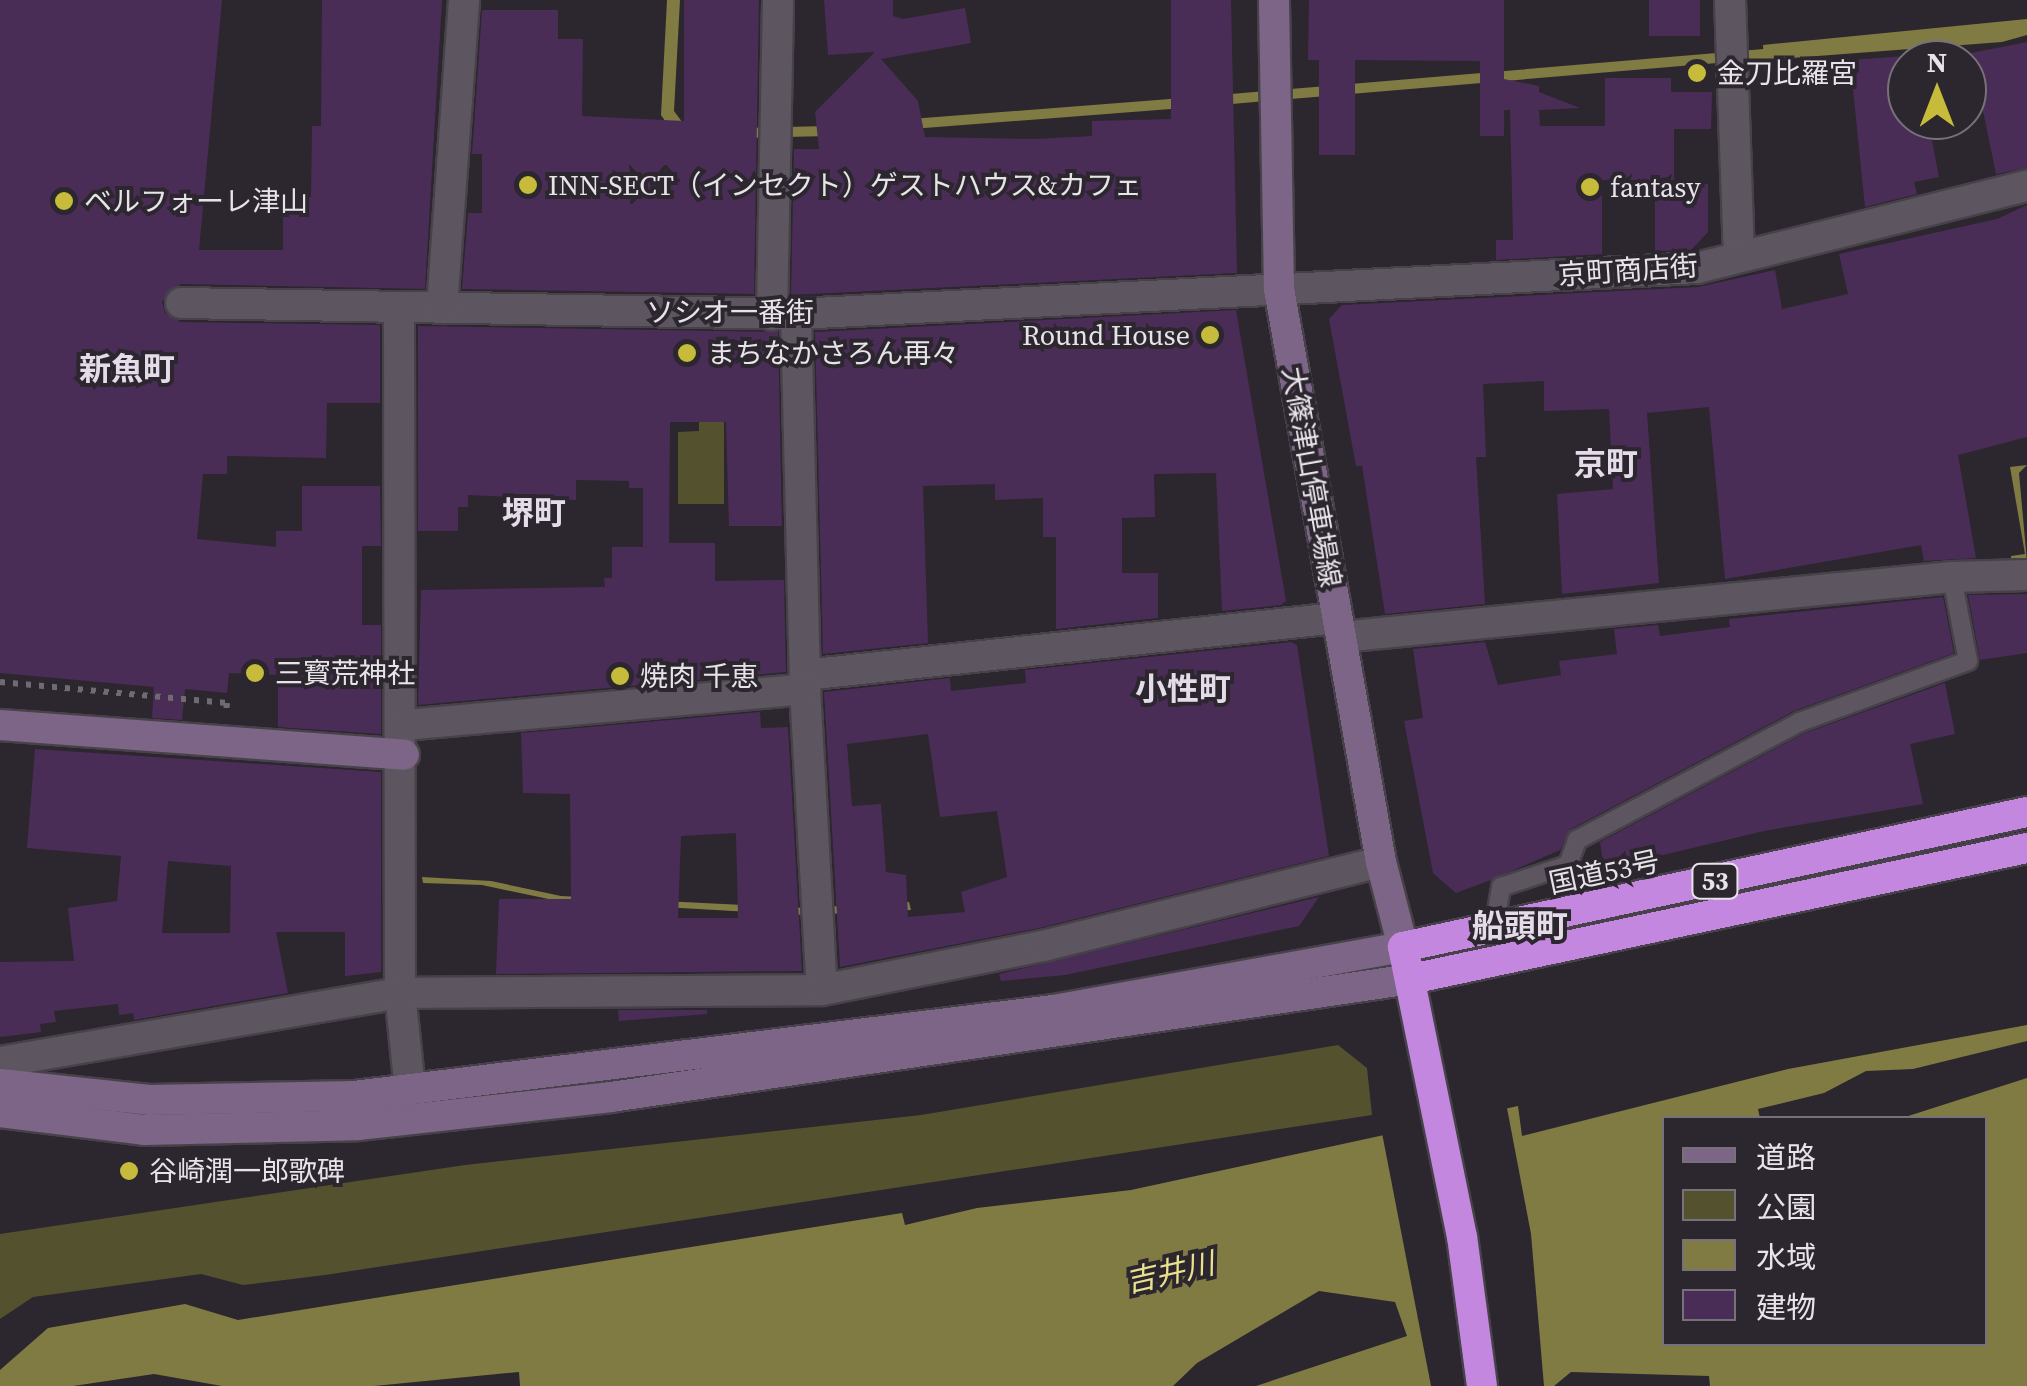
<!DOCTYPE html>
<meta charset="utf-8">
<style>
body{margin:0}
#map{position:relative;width:2027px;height:1386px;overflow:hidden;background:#2c262f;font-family:"Source Serif 4","Noto Sans JP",serif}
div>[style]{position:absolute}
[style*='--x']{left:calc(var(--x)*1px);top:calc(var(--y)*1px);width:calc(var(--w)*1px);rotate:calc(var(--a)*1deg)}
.green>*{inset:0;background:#54512e}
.water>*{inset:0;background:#807b43}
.pier>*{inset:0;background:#2c262f}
.stream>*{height:10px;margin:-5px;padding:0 5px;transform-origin:5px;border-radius:5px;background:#807b43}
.building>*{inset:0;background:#4a2d56}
.path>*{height:6px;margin-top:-3px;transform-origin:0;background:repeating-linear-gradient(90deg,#706b73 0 5px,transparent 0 13px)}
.roads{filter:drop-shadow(2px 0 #474249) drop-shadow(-2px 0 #474249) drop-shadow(0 2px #474249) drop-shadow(0 -2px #474249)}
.lane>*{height:18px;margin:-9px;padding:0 9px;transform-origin:9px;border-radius:9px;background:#5d5660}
.street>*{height:30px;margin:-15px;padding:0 15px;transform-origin:15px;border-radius:15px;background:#5d5660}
.secondary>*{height:30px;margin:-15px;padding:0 15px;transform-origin:15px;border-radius:15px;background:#7c6586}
.highway>*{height:30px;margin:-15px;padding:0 15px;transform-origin:15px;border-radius:15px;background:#c487df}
.dots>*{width:28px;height:28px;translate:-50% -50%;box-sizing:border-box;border:5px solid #2c262f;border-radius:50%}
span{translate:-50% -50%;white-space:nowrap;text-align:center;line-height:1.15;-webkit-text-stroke:8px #2c262f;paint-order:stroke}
.shield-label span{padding:2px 8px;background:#2c262f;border:2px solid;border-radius:8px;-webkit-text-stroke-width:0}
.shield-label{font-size:25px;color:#e7e3e9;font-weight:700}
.poi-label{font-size:28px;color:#e7e3e9}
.left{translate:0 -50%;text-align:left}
.right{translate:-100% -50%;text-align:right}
.street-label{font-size:28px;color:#e7e3e9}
.water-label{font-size:30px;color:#e9e18c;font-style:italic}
.quarter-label{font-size:32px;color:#e4dce8;font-weight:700}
.legend{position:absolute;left:1662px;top:1116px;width:325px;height:230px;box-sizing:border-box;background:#2c262f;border:2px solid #777279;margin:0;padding:12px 18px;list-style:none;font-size:30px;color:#e7e3e9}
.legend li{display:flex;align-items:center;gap:20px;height:50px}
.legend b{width:50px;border:2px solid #777279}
.north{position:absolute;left:1887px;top:40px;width:100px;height:100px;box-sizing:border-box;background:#2c262f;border:2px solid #777279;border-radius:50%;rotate:0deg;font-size:28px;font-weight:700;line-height:40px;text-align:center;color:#e7e3e9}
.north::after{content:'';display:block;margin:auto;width:35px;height:45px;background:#c7bb3c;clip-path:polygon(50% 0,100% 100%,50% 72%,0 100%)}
</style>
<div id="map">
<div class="green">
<i style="clip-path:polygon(699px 339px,724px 339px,724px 504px,678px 504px,678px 432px,699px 431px)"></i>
<i style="clip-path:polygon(1338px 1045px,1367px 1068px,1372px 1115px,325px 1275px,243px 1285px,201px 1274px,33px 1297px,0 1319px,0 1234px,465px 1165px,921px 1115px)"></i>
</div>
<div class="water">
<i style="clip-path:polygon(667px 0,680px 0,674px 111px,685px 126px,674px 134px,661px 115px)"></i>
<i style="clip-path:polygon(2027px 19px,2027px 35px,2002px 42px,1764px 60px,1763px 45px)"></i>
<i style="clip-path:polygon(2027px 465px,2019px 473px,2027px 562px,2011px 562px,2011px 556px,2025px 554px,2010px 467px)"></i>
<i style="clip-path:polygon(422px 877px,491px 881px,561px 896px,806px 908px,909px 902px,911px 910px,805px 915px,558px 901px,482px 885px,423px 883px)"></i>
<i style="clip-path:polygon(2027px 1025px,2027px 1041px,1913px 1069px,1866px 1071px,1824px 1093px,1758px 1109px,1760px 1118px,1664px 1118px,1664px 1344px,1984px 1344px,1984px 1118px,1902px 1118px,2027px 1078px,2027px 1386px,1710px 1386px,1709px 1376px,1571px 1372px,1554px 1386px,1256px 1386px,1407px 1336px,1395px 1302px,1319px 1291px,1197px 1363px,1173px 1386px,520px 1386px,519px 1372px,374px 1386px,222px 1386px,154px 1374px,73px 1386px,0 1386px,0 1370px,48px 1328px,185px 1304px,238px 1320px,902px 1213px,905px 1225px,977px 1208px,1131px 1190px,1518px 1106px,1522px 1136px,1788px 1069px)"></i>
</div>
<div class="pier">
<i style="clip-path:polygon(1506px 1103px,1531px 1234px,1544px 1386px,1431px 1386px,1382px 1133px)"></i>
</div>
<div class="stream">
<i style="--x:1220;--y:100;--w:558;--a:-4.83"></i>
<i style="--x:911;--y:124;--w:273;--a:-4.4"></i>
<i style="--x:746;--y:133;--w:83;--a:-1.4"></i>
</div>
<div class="building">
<i style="clip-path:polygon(0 0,222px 0,199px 250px,283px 250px,283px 195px,311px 197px,312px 126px,321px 126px,322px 0,442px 0,425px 289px,181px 284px,162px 302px,165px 313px,181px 322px,380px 325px,380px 403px,327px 403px,326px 458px,227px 456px,227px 474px,203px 474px,197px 539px,276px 547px,276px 531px,302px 531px,302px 486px,380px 486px,381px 546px,362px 546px,362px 625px,381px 625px,381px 734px,278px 727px,278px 675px,229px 673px,227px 693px,185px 689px,182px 720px,152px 718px,154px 687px,0 673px)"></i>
<i style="clip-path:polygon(684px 0,759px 0,754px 294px,462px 289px,468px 213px,482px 213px,482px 154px,472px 154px,482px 10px,558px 10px,558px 39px,583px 39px,582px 116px,684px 121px)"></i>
<i style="clip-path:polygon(824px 0,893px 0,893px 16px,903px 19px,965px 8px,971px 43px,881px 59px,918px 101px,925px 137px,1036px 139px,1092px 136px,1092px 121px,1171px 119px,1171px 0,1231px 0,1237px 273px,791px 295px,794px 149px,819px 149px,815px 112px,875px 52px,828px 55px)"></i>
<i style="clip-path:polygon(1309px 0,1504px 0,1504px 79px,1539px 86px,1539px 92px,1580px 108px,1539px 110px,1540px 126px,1605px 126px,1605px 78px,1671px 78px,1671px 92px,1712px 92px,1711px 129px,1674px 129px,1674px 180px,1602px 180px,1602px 254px,1496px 260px,1496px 240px,1513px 240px,1510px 110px,1504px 110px,1504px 136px,1480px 136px,1480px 61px,1355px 60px,1355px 155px,1319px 155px,1319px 60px,1308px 60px)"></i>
<i style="clip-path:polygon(1649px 0,1700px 0,1700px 36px,1649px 36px)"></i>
<i style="clip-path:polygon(2027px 42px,2027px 168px,1996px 174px,1971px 53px)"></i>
<i style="clip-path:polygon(1907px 56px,1907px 120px,1928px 120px,1939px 177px,1914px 182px,1917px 194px,1865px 207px,1850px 60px)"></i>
<i style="clip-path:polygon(1655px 182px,1708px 184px,1708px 232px,1691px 250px,1655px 251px)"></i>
<i style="clip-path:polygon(2027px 205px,2027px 437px,1958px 455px,1976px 558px,1924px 561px,1921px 545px,1725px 579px,1709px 407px,1647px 413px,1659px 583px,1562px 594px,1557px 494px,1613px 489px,1609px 409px,1544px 411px,1544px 381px,1483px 384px,1486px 457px,1476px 457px,1485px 604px,1385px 614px,1362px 466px,1356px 466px,1329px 319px,1342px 305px,1698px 287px,1775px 270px,1782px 309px,1848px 294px,1839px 254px,1997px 219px)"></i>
<i style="clip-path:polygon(1236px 310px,1286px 601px,1281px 605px,1222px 611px,1216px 473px,1154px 474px,1155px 517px,1122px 518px,1122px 573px,1158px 573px,1158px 618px,1056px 629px,1056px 537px,1043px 537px,1043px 498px,995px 500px,995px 484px,923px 486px,928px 643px,823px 654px,815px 332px)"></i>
<i style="clip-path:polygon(418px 326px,778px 332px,782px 526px,729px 526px,726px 422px,670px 422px,669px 543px,715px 543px,715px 581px,784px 580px,786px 672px,418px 705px,421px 590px,605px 587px,604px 578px,612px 578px,612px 547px,643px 547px,643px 488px,629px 488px,629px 481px,576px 480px,576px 500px,468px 495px,468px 507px,458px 507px,458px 531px,418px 531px)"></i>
<i style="clip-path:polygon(2027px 594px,2027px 653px,1980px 660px,1968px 595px)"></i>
<i style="clip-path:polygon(1943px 597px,1954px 653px,1794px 711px,1571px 829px,1560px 850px,1491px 880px,1456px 893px,1433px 873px,1404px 721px,1423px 718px,1413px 649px,1485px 642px,1498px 685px,1561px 675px,1559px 661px,1617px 654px,1614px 629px,1658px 625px,1660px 636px,1730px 627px,1729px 619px)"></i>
<i style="clip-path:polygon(evenodd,1291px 642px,1297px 645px,1329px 856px,1039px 928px,840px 967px,824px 692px,950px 678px,951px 691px,1026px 683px,1025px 670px,1291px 642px,928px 734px,940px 817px,997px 811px,1007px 877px,961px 892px,965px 912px,908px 917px,906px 875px,886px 872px,881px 804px,852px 806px,847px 744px,928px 734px)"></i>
<i style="clip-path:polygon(1945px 683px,1955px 734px,1910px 744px,1923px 804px,1764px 831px,1604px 869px,1600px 842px,1805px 733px)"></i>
<i style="clip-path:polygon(evenodd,760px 712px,761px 728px,788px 727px,802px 971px,496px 974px,499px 899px,571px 899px,570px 794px,523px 793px,521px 733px,760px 712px,736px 833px,738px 918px,678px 918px,681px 836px,736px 833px)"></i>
<i style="clip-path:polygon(evenodd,35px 749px,381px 772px,381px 972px,345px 976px,345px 932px,276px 932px,288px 993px,134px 1020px,133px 1013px,119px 1015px,118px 1004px,54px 1011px,56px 1022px,40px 1024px,41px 1032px,0 1037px,0 962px,74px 961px,68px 908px,117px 901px,121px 856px,27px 848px,35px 749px,168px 861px,231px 866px,230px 933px,162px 933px,168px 861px)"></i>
<i style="clip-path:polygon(1319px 897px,1299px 926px,1065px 975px,1001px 981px,999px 974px)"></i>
<i style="clip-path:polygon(618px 1010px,707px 1010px,707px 1014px,619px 1021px)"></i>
</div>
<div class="path">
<i style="--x:0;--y:682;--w:228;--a:5.3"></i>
<i style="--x:227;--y:703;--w:10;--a:96"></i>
</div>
<div class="roads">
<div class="lane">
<i style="--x:1494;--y:929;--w:43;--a:-80.5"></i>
<i style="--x:1501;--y:887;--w:71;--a:-18.2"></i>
<i style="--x:1568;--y:865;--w:27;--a:-70"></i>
<i style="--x:1577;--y:840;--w:252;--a:-27.9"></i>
<i style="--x:1800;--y:722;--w:179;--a:-20"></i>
<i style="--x:1968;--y:661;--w:86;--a:-100.8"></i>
</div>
<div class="street">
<i style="--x:1730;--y:0;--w:257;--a:88"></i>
<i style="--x:181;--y:303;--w:615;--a:1.02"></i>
<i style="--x:796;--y:314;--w:902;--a:-2.92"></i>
<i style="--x:1697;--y:268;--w:340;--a:-14"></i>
<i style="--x:399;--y:307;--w:686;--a:89.92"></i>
<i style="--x:400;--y:993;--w:98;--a:84.1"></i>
<i style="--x:442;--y:308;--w:309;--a:-85.9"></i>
<i style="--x:796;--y:314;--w:375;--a:88.6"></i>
<i style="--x:805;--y:689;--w:301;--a:86.8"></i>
<i style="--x:772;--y:315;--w:315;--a:-88.9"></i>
<i style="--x:1341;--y:637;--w:614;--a:-5.61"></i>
<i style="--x:1952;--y:577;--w:75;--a:-1.5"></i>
<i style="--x:805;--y:675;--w:535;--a:-6.12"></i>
<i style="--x:404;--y:725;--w:403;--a:-5.1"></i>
<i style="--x:0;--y:1062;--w:406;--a:-9.8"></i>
<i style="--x:400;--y:993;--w:422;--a:-0.4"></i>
<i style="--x:822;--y:990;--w:225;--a:-11.3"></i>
<i style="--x:1043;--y:946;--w:348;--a:-14"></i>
</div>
<div class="secondary">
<i style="--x:0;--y:725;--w:405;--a:4.2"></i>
<i style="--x:0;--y:1084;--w:150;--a:6.1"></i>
<i style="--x:149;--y:1100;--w:205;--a:-1.1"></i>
<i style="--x:354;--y:1096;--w:704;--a:-7.01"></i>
<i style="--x:1053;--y:1010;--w:356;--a:-10.2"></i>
<i style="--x:1403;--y:947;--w:88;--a:-104.5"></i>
<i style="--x:1381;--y:862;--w:582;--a:-100.09"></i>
<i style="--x:1279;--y:289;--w:289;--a:-91"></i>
<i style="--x:0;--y:1112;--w:145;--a:7.1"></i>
<i style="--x:144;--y:1130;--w:214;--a:-1.3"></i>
<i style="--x:358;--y:1125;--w:255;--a:-6.3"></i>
<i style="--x:611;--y:1097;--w:809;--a:-8.39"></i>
</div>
<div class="highway">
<i style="--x:1411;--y:979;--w:630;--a:-12.01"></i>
<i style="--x:1482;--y:1386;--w:150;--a:-97.6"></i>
<i style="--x:1462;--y:1237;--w:296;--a:-101.5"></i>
<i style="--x:1403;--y:947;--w:638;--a:-12.21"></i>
</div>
</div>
<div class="dots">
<i style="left:1697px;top:73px;background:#c7bb3c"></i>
<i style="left:528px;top:185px;background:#c7bb3c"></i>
<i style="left:1590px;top:187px;background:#c7bb3c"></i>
<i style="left:64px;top:201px;background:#c7bb3c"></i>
<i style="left:1210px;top:335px;background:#c7bb3c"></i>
<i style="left:687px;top:353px;background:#c7bb3c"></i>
<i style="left:255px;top:673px;background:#c7bb3c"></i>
<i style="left:620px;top:676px;background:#c7bb3c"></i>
<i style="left:129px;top:1171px;background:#c7bb3c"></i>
</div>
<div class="shield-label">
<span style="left:1715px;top:881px">53</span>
</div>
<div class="poi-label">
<span class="left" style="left:1717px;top:73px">金刀比羅宮</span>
<span class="left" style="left:548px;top:185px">INN-SECT（インセクト）ゲストハウス&amp;カフェ</span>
<span class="left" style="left:1610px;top:187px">fantasy</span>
<span class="left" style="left:84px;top:201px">ベルフォーレ津山</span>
<span class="right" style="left:1190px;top:335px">Round House</span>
<span class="left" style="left:707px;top:353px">まちなかさろん再々</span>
<span class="left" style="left:275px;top:673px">三寳荒神社</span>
<span class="left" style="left:640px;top:676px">焼肉 千恵</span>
<span class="left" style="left:149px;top:1171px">谷崎潤一郎歌碑</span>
</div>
<div class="street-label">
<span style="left:1628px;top:270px;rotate:-4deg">京町商店街</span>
<span style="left:730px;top:312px">ソシオ一番街</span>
<span style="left:1312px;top:477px;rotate:80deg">大篠津山停車場線</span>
<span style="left:1604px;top:872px;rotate:-12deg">国道53号</span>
</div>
<div class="water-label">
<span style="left:1170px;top:1273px;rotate:-13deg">吉井川</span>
</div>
<div class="quarter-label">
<span style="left:127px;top:369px">新魚町</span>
<span style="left:1606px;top:464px">京町</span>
<span style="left:534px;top:513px">堺町</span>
<span style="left:1183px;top:689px">小性町</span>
<span style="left:1520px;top:926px">船頭町</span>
</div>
<ul class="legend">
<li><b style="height:12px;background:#7c6586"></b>道路</li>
<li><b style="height:28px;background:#54512e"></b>公園</li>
<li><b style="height:28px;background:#807b43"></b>水域</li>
<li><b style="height:28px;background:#4a2d56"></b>建物</li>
</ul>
<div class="north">N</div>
</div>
